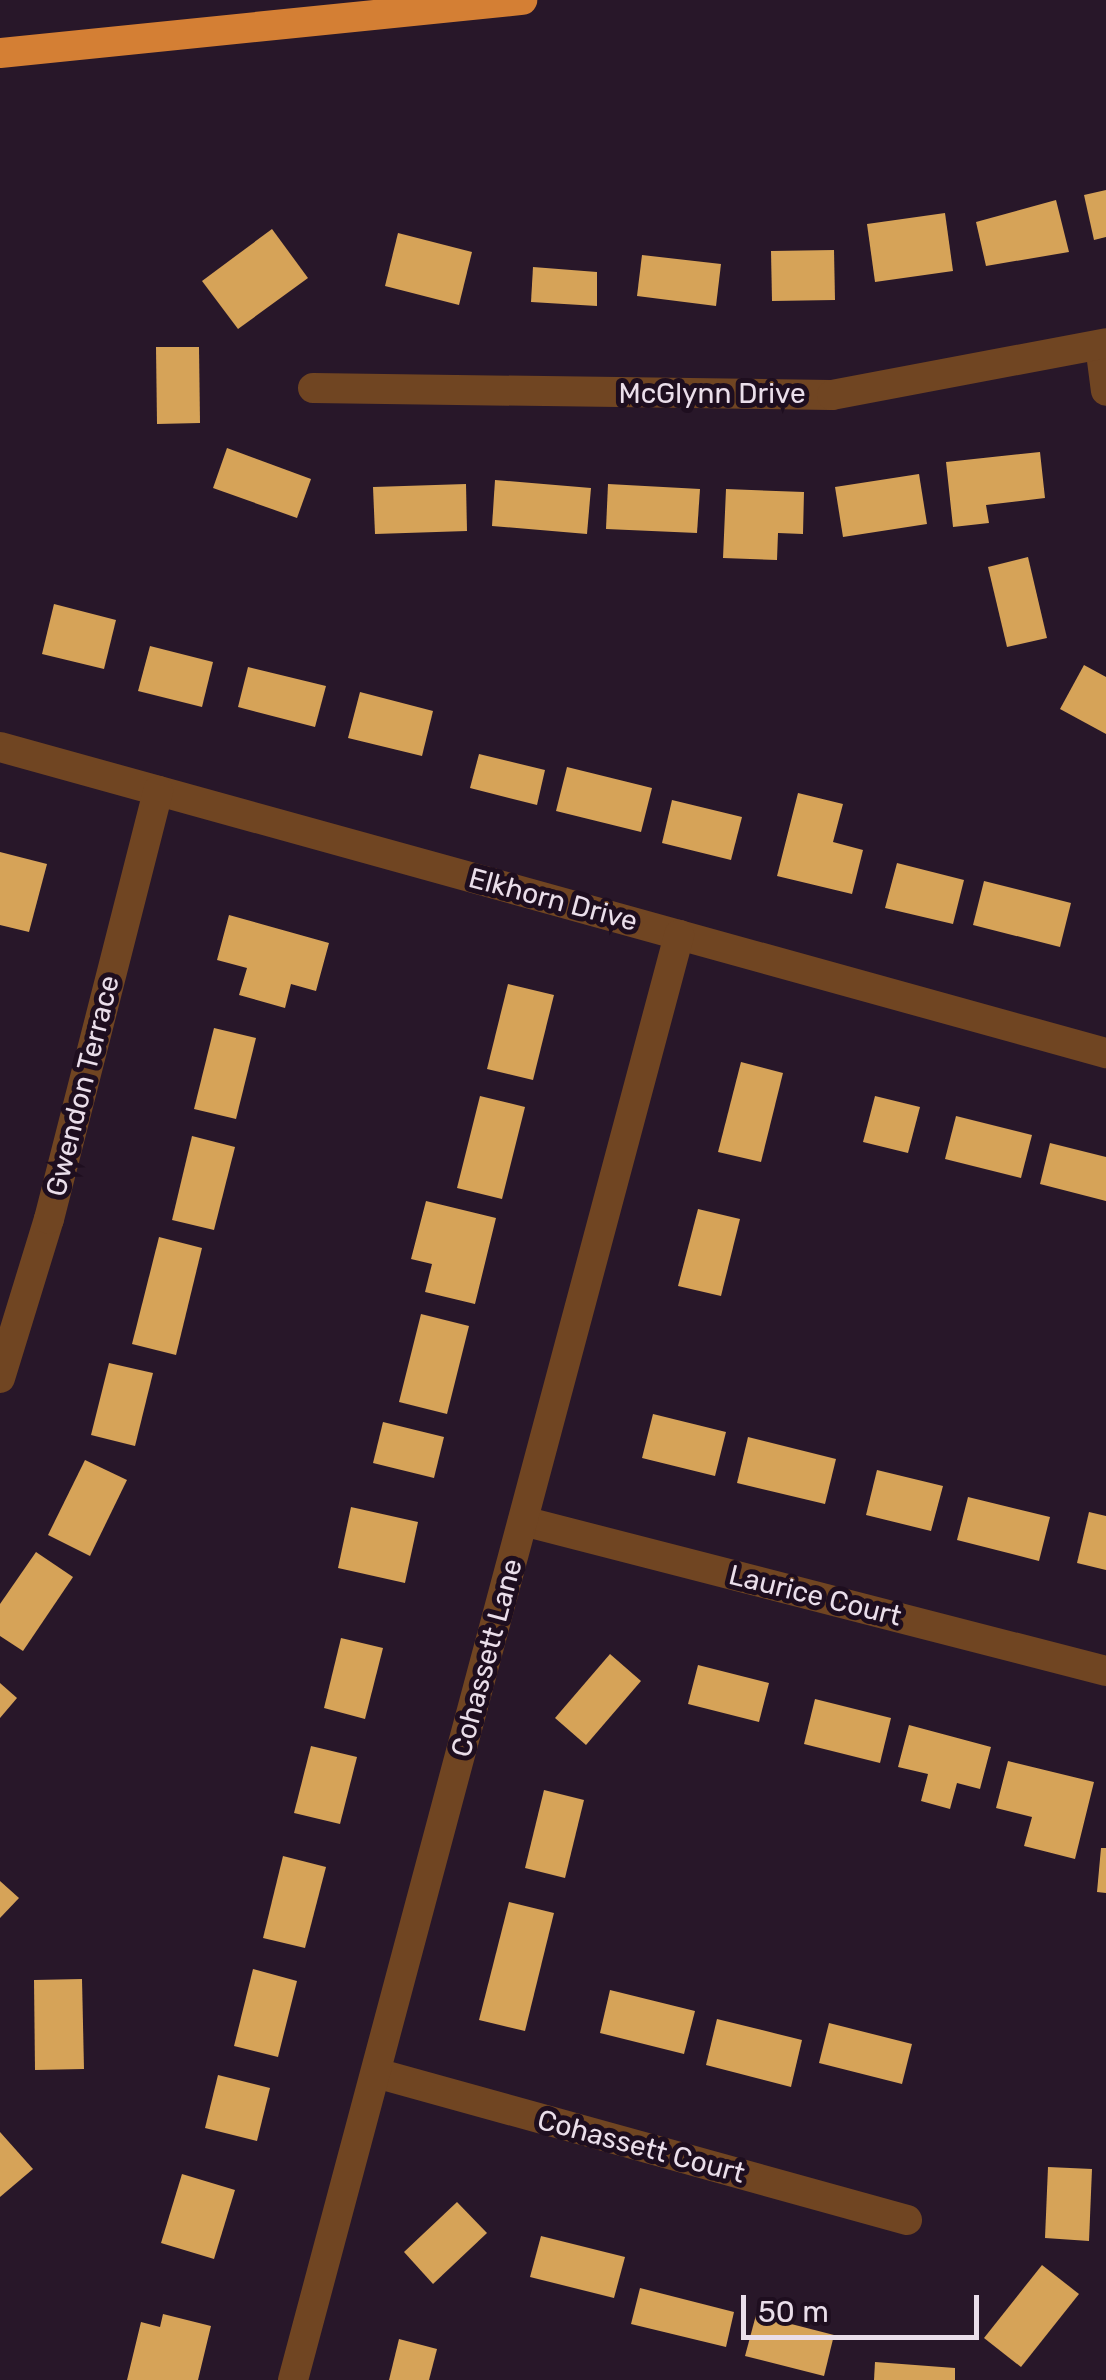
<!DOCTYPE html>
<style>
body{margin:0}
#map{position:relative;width:1106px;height:2380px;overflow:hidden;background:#281729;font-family:Rubik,sans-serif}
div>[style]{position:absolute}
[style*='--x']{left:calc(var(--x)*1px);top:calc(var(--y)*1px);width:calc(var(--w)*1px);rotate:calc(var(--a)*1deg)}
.building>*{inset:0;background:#d6a358}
.minor>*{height:30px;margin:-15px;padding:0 15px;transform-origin:15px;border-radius:15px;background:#704522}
.highway>*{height:30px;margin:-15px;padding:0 15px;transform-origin:15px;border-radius:15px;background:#d47f34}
span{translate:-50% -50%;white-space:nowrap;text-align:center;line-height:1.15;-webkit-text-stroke:10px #1e0e1f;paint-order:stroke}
.street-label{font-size:28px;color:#eadeea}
.scale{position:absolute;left:741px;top:2295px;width:238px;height:45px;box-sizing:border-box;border:5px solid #eadeea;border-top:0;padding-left:12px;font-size:30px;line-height:35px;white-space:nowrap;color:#eadeea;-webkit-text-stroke:8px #1e0e1f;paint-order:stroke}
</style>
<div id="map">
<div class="building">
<i style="clip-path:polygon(1106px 190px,1106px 237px,1094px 240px,1084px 195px)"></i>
<i style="clip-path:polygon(1056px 200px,1069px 252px,986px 266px,976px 222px)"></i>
<i style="clip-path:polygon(945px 213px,953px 271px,875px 282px,867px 224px)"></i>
<i style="clip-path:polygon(272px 229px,308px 278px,238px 329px,202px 281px)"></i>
<i style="clip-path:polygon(398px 233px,472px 252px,459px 305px,385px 286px)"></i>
<i style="clip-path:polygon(834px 250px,835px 300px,772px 301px,771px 251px)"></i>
<i style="clip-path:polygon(642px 255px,721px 264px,716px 306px,637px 296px)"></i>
<i style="clip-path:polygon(533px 267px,597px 272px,597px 306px,531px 302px)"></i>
<i style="clip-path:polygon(156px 347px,199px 347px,200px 423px,157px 424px)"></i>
<i style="clip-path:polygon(227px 448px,311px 479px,297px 518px,213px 488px)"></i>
<i style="clip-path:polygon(1040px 452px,1045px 498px,986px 505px,989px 523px,953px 527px,946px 462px)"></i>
<i style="clip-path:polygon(919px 474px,927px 524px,843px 537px,835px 487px)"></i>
<i style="clip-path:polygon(495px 480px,591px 488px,587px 534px,492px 526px)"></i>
<i style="clip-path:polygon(466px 484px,467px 531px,375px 534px,373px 487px)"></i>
<i style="clip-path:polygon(608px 484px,700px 489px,697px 533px,606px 529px)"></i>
<i style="clip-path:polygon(726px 489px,804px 492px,803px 534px,778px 533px,777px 560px,723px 558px)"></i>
<i style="clip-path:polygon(1028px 557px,1047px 638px,1007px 647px,988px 567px)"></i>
<i style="clip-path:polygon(54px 604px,116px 620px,104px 669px,42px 654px)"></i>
<i style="clip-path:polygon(150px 646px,213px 662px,202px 707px,138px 691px)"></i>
<i style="clip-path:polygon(1084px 665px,1106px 677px,1106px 734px,1060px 709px)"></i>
<i style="clip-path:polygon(248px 667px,326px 686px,315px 727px,238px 707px)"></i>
<i style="clip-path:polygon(360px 692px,433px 711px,422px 756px,348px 738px)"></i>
<i style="clip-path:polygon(479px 754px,545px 770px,537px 805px,470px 788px)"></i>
<i style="clip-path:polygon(567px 767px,652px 788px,641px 832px,556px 811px)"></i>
<i style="clip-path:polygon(798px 793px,843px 804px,833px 842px,863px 850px,852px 894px,777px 876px)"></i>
<i style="clip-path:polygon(672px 800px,742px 817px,731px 860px,662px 843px)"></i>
<i style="clip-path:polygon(0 852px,47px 864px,29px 932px,0 925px)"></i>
<i style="clip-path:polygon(897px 863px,964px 880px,953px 924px,885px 908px)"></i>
<i style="clip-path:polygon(984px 881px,1071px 903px,1060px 947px,973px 925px)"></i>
<i style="clip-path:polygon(229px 915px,329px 943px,316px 991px,291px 984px,285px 1008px,239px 995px,247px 968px,217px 960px)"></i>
<i style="clip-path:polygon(508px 984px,554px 995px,533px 1080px,487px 1069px)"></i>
<i style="clip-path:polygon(214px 1028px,256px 1038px,236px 1119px,194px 1109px)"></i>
<i style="clip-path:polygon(741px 1062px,783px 1073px,761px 1162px,718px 1152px)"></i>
<i style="clip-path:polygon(480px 1096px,525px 1107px,502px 1199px,457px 1188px)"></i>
<i style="clip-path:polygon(875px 1096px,920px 1107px,908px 1153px,863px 1142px)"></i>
<i style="clip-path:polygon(956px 1116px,1032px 1135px,1021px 1178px,945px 1159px)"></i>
<i style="clip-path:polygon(192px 1136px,235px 1147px,214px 1230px,172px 1220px)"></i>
<i style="clip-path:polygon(1050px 1143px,1106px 1157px,1106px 1201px,1040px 1184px)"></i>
<i style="clip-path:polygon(426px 1201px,496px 1218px,475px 1304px,425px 1292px,432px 1264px,411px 1259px)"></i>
<i style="clip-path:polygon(698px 1209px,740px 1219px,721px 1296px,678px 1286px)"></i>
<i style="clip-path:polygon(159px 1237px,202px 1248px,176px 1355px,132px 1344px)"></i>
<i style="clip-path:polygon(421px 1314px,469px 1326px,447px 1414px,399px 1402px)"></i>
<i style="clip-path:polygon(109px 1363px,153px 1373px,135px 1446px,91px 1435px)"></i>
<i style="clip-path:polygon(653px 1414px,726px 1432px,715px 1476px,642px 1458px)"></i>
<i style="clip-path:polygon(383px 1422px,444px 1437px,434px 1478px,373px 1463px)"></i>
<i style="clip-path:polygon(748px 1437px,836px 1459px,825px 1504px,737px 1483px)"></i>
<i style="clip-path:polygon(85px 1460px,127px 1480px,90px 1556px,48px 1535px)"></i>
<i style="clip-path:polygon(877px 1470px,943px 1486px,931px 1531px,866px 1515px)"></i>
<i style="clip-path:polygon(968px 1497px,1050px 1517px,1039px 1561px,957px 1540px)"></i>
<i style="clip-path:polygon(351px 1507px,418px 1522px,405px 1583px,338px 1568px)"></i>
<i style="clip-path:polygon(1089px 1512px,1106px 1516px,1106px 1570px,1077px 1563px)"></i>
<i style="clip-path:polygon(36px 1552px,73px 1577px,23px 1651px,0 1636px,0 1604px)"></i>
<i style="clip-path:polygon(341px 1638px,383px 1648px,365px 1719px,324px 1708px)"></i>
<i style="clip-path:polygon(610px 1654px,641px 1681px,586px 1745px,555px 1718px)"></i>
<i style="clip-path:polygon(698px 1665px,769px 1683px,759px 1722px,688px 1704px)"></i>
<i style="clip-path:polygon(0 1683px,17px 1698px,0 1718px)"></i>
<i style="clip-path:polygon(815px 1699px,891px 1718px,880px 1763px,804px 1744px)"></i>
<i style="clip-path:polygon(909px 1725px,991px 1747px,980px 1789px,957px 1783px,950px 1809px,921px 1801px,928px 1774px,898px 1767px)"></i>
<i style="clip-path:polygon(311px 1746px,357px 1757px,340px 1824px,294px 1813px)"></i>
<i style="clip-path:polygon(1008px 1761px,1094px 1782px,1075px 1859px,1024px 1846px,1032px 1817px,996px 1808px)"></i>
<i style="clip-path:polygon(544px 1790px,584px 1800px,565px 1878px,525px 1868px)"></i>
<i style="clip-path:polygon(1101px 1848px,1106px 1848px,1106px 1893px,1097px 1892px)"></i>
<i style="clip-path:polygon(283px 1856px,326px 1867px,305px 1948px,263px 1938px)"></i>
<i style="clip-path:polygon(0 1881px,19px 1898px,0 1918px)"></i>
<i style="clip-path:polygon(509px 1902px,554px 1913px,525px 2031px,479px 2020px)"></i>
<i style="clip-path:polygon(253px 1969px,297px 1981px,278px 2057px,234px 2046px)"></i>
<i style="clip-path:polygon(82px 1979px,84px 2069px,35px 2070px,34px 1980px)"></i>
<i style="clip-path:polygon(610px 1990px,695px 2011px,684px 2054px,600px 2033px)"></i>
<i style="clip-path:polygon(717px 2019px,802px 2040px,791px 2087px,706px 2065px)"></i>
<i style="clip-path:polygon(829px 2023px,912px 2044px,902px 2084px,819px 2063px)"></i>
<i style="clip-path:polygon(218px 2075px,270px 2088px,257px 2141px,205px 2128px)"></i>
<i style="clip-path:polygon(0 2132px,33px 2169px,0 2197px)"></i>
<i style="clip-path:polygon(1048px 2167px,1092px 2169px,1089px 2241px,1045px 2238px)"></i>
<i style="clip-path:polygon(182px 2174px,235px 2190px,214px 2259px,161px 2243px)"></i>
<i style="clip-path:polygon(457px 2202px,487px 2233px,433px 2284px,404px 2252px)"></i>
<i style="clip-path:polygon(541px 2236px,625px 2257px,614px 2298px,530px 2277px)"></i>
<i style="clip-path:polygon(1042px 2265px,1079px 2294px,1021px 2367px,984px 2338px)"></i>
<i style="clip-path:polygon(640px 2288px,734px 2312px,726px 2347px,631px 2324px)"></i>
<i style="clip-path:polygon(163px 2314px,211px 2326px,198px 2380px,127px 2380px,141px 2322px,160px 2327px)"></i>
<i style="clip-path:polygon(756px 2315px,834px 2335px,824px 2376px,745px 2356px)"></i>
<i style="clip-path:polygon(399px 2339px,437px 2349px,429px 2380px,389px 2380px)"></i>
<i style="clip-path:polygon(875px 2362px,955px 2368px,955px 2380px,874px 2380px)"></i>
</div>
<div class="minor">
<i style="--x:1100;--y:345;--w:46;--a:82.6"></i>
<i style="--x:313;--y:388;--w:519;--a:0.77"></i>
<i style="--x:832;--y:395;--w:279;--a:-10.7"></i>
<i style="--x:0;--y:747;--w:1148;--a:15.47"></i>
<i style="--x:0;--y:1378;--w:166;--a:-72.9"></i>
<i style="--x:49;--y:1219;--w:442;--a:-75.7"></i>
<i style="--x:523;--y:1521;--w:602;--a:14.43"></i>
<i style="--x:376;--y:2073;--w:551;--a:15.47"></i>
<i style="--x:293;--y:2380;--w:1496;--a:-75.04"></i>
</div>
<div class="highway">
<i style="--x:0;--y:53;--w:525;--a:-5.8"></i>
</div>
<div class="street-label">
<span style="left:712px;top:394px">McGlynn Drive</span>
<span style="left:553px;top:900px;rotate:15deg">Elkhorn Drive</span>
<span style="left:83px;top:1086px;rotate:-76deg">Gwendon Terrace</span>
<span style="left:815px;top:1596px;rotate:14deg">Laurice Court</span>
<span style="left:487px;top:1658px;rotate:-75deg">Cohassett Lane</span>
<span style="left:641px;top:2147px;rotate:15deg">Cohassett Court</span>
</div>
<div class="scale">50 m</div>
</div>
